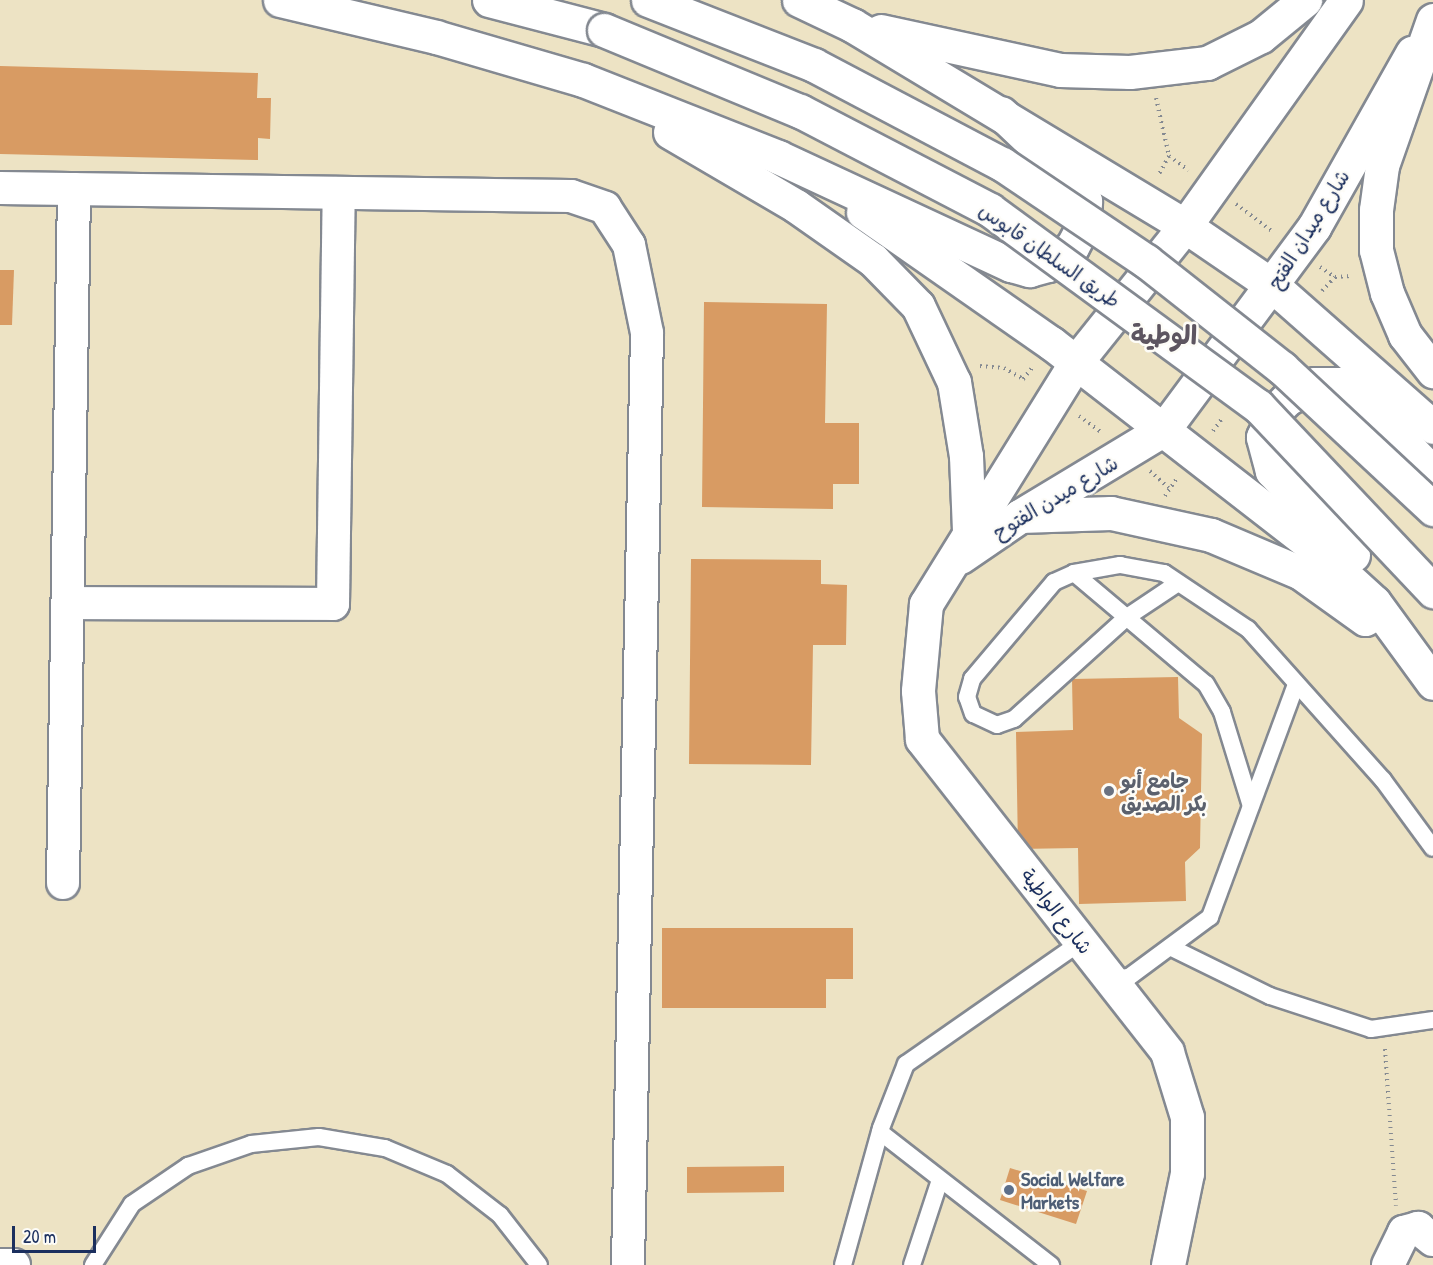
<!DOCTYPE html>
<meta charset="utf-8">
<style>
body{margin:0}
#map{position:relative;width:1433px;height:1265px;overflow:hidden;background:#ede3c4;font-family:"Patrick Hand","Playpen Sans Arabic",sans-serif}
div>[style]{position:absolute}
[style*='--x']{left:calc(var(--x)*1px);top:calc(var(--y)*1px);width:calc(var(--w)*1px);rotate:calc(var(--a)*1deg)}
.building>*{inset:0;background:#d89b63}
.path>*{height:4px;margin-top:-2px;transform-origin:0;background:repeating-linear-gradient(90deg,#848991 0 1.5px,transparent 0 6px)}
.roads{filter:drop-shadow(2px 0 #848991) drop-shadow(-2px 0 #848991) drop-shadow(0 2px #848991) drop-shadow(0 -2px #848991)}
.service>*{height:16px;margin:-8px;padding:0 8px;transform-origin:8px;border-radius:8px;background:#fff}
.minor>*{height:32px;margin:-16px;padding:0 16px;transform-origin:16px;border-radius:16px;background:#fff}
.tertiary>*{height:33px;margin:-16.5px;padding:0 16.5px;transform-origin:16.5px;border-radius:16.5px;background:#fff}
.secondary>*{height:33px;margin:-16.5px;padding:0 16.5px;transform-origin:16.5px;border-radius:16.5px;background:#fff}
.trunk>*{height:33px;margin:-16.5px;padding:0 16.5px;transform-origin:16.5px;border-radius:16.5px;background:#fff}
.bridges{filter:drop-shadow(2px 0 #848991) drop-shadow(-2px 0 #848991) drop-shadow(0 2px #848991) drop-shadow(0 -2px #848991)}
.trunk-bridge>*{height:33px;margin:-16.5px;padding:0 16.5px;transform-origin:16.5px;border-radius:16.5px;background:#fff}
.dots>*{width:16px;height:16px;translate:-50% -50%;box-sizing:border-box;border:3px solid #fdfcf7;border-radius:50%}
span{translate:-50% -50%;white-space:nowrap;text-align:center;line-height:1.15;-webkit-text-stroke:5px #fdfcf7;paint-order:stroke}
.street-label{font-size:20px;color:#1b2f5e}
.worship-label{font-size:20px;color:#5b616d;font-weight:700}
.left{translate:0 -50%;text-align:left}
.service-label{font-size:20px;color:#4e5e75;font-weight:700}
.district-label{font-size:26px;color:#5d5560;font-weight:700}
.scale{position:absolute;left:12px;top:1226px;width:84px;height:27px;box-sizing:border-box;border:3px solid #1b2f5e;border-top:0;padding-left:8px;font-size:18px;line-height:21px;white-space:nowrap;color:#1b2f5e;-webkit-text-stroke:4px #fdfcf7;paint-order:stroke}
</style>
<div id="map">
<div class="building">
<i style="clip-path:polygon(0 66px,258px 73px,257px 98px,271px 98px,270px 139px,258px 138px,258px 160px,0 154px)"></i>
<i style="clip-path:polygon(0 270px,14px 270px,12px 325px,0 325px)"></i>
<i style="clip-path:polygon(704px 302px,827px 304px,825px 423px,859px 423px,859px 484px,833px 484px,833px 509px,702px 507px)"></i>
<i style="clip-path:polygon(691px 559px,821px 560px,821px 584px,847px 585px,846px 645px,813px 645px,811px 765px,689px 764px)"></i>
<i style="clip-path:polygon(1178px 677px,1179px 718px,1202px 734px,1200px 848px,1185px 862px,1186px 901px,1079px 904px,1078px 848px,1018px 849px,1016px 732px,1073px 730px,1072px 679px)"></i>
<i style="clip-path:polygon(662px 928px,853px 928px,853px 979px,826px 979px,826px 1008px,662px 1008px)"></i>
<i style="clip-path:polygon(784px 1166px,784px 1192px,687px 1193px,687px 1167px)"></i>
<i style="clip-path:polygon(1010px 1168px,1087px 1191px,1076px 1224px,1000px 1200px)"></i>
</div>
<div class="path">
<i style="--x:1156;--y:98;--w:59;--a:77.4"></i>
<i style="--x:1169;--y:156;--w:23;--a:119"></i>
<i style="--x:1169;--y:156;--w:24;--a:36"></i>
<i style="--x:1236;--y:204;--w:46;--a:37.1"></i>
<i style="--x:1320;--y:267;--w:18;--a:34"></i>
<i style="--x:1335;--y:277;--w:16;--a:-4"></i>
<i style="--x:1322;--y:291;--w:19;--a:-47"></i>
<i style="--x:980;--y:366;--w:24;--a:5"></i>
<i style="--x:1004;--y:368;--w:24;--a:30"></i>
<i style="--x:1023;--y:379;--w:14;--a:-51"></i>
<i style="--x:1079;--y:416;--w:29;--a:36"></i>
<i style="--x:1213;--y:431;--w:17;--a:-54"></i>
<i style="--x:1150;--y:471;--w:25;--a:42"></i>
<i style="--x:1165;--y:496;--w:23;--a:-56"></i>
<i style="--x:1385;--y:1049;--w:157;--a:86"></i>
</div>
<div class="roads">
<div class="service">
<i style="--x:1074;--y:573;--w:172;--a:40.1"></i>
<i style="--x:1206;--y:684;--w:32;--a:60"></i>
<i style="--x:1222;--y:712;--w:98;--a:72.9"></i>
<i style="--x:1178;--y:583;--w:61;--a:146.3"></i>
<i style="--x:1127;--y:617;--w:152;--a:137.9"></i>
<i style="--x:1014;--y:719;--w:18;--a:161"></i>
<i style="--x:997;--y:725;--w:26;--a:-155"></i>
<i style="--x:973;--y:714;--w:18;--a:-109"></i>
<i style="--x:967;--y:697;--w:19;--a:-74"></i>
<i style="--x:972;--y:679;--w:127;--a:-49.8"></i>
<i style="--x:1054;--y:582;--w:22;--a:-24"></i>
<i style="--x:1074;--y:573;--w:47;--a:-9.9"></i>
<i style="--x:1120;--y:565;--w:45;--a:10.3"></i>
<i style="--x:1164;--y:573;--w:101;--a:33.7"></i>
<i style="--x:1248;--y:629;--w:203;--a:48.2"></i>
<i style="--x:1383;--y:780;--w:84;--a:53.7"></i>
<i style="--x:1170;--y:947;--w:111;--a:26.1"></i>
<i style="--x:1270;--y:996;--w:106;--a:18.1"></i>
<i style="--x:1371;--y:1029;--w:63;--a:-8.3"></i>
<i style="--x:1110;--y:979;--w:19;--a:-6"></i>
<i style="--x:1129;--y:977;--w:101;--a:-36.5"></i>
<i style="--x:1210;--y:917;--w:248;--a:-69.7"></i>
<i style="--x:880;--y:1132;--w:217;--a:37.9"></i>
<i style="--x:93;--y:1265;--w:72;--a:-57.4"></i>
<i style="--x:132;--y:1204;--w:68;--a:-34.2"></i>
<i style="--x:188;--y:1166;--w:67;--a:-19.2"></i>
<i style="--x:251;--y:1144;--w:68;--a:-5.9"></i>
<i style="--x:319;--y:1137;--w:67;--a:9.5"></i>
<i style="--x:385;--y:1148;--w:67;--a:22.8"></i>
<i style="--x:447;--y:1174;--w:67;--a:37.7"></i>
<i style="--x:500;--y:1215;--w:63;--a:52"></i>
<i style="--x:843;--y:1265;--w:142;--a:-74.5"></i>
<i style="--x:881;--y:1128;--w:69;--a:-68.7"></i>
<i style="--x:906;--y:1064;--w:213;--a:-34.9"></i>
<i style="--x:912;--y:1265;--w:89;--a:-71.8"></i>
</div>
<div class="minor">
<i style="--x:0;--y:188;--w:571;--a:0.8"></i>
<i style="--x:571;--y:196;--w:36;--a:19"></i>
<i style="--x:605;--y:208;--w:44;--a:57"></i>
<i style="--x:629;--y:245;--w:90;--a:78.4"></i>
<i style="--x:647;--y:333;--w:932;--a:91.17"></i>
<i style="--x:68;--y:603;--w:265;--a:0.2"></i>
<i style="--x:333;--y:604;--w:411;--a:-89.2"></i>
<i style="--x:63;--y:883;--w:694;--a:-89.09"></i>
<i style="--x:0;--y:1265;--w:14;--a:0"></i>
<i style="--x:1388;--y:1265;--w:37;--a:-64"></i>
<i style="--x:1404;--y:1232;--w:15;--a:-16"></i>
<i style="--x:1418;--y:1228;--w:19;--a:39"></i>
</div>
<div class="tertiary">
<i style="--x:1076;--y:362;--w:285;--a:121.8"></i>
<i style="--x:926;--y:604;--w:87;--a:95.3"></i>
<i style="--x:918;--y:691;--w:48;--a:85.2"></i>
<i style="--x:922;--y:739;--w:397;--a:51.9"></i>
<i style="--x:1167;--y:1052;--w:68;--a:72.9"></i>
<i style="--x:1187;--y:1117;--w:56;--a:90"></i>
<i style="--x:1187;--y:1173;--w:94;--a:101.7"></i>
<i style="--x:960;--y:557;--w:73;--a:-34.3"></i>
<i style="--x:1020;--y:516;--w:168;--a:-31.1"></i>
</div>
<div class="secondary">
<i style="--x:1076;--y:362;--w:174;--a:-51.3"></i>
<i style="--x:1185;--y:226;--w:277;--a:-54.5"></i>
<i style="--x:1164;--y:429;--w:252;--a:-53.4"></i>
<i style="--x:1314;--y:227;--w:200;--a:-60.6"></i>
</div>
<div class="trunk">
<i style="--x:280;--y:0;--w:160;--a:13.3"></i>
<i style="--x:436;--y:37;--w:153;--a:16.3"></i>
<i style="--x:583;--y:80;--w:210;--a:21.5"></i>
<i style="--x:778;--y:157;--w:257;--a:24.9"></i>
<i style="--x:1011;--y:265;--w:19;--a:16"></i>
<i style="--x:1029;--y:270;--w:20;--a:-15"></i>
<i style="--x:1048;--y:265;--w:30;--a:-37"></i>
<i style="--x:1072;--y:247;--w:24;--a:-62"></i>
<i style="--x:1083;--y:226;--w:25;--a:-85"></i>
<i style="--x:1085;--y:201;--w:19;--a:-118"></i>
<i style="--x:1076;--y:184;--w:103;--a:-136.6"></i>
<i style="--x:489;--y:0;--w:119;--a:14.6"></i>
<i style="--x:799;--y:0;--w:59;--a:25.3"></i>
<i style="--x:852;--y:25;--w:389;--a:31.1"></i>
<i style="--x:1185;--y:226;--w:107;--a:34.3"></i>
<i style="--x:1273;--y:286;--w:213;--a:41.4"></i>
<i style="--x:1433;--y:20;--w:155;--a:109.3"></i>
<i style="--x:1382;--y:166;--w:44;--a:97.8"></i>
<i style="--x:1376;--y:210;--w:40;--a:90"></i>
<i style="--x:1376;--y:250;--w:44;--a:75.7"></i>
<i style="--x:1387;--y:293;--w:46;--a:66.8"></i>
<i style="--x:1405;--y:335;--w:46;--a:52.1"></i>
<i style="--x:881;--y:31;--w:183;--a:12.3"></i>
<i style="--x:1060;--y:70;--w:70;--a:1.6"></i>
<i style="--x:1130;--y:72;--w:78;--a:-6.7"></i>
<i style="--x:1207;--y:63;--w:60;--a:-26.6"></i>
<i style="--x:1261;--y:36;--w:57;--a:-39.3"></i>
<i style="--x:670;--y:132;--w:146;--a:30.4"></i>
<i style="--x:796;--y:206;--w:94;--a:35"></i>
<i style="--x:873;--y:260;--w:64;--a:45.6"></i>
<i style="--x:918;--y:306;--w:84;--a:64.7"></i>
<i style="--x:954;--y:382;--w:75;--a:80.8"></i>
<i style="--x:966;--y:456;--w:76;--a:87.7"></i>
<i style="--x:863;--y:212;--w:229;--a:34.9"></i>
<i style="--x:1051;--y:343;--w:325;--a:37.8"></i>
<i style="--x:1308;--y:542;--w:89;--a:42.3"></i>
<i style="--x:1374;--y:602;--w:100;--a:53.9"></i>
<i style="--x:1020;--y:516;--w:91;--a:-1.9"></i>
<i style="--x:1111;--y:513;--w:102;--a:12.4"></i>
<i style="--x:1211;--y:535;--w:98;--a:22.9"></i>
<i style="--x:1301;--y:573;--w:79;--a:35.7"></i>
<i style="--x:1353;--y:555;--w:117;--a:-134"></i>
<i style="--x:1272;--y:471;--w:35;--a:-105"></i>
<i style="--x:1263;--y:437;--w:29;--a:-65"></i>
<i style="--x:1275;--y:411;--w:17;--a:-45"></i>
<i style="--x:1287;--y:399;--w:32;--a:-28"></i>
<i style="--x:1315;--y:384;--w:26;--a:0"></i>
<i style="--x:1341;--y:384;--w:13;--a:29"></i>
<i style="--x:1352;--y:390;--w:116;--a:45.7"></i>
</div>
</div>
<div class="bridges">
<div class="trunk-bridge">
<i style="--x:648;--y:0;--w:178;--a:21.4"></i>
<i style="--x:814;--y:65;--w:212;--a:27.8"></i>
<i style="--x:1002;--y:164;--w:174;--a:34"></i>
<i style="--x:1146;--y:261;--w:173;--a:38.2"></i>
<i style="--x:1282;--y:368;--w:207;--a:43"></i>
<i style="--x:604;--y:30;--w:212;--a:22.5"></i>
<i style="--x:800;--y:111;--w:214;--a:27.5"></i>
<i style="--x:990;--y:210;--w:332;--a:36.2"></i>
<i style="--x:1258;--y:406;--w:255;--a:46.6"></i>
</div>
</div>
<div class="dots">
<i style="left:1109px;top:791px;background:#6b7280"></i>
<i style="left:1009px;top:1190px;background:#5c6f8a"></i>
</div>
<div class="street-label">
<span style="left:1308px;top:229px;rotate:-58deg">شارع ميدان الفتح</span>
<span style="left:1050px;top:255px;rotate:35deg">طريق السلطان قابوس</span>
<span style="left:1055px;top:497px;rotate:-31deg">شارع ميدن الفتوح</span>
<span style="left:1057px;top:911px;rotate:52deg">شارع الواطية</span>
</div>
<div class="worship-label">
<span class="left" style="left:1121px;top:792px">جامع أبو<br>بكر الصديق</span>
</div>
<div class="service-label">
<span class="left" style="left:1021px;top:1190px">Social Welfare<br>Markets</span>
</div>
<div class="district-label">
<span style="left:1164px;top:335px">الوطية</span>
</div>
<div class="scale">20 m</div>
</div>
